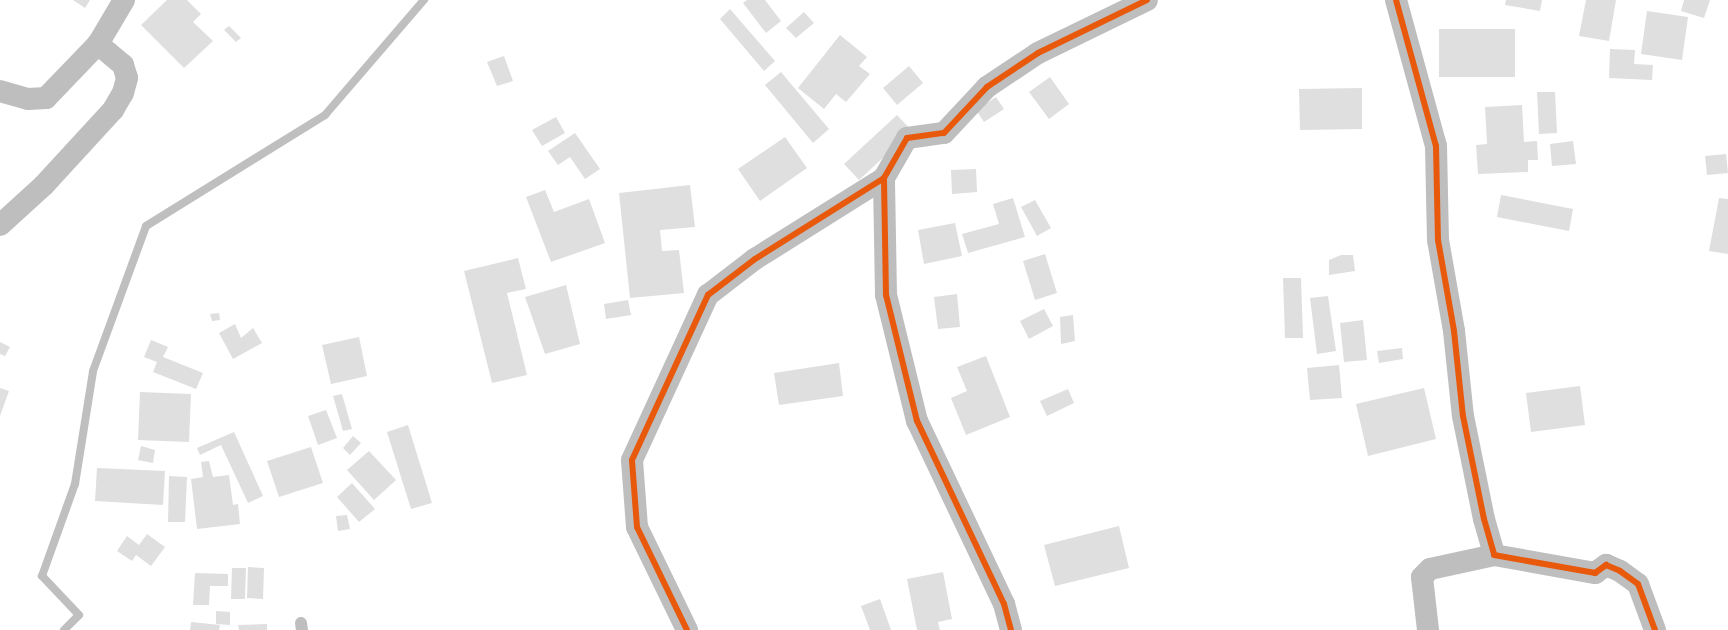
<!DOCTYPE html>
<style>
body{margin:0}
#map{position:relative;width:1728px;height:630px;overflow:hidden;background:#fff;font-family:"Alegreya Sans",sans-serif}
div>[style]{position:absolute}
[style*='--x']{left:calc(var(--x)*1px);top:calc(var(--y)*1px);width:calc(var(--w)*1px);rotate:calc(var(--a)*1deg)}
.stream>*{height:8px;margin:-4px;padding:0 4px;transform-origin:4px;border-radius:4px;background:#bfbfbf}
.building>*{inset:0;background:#dfdfdf}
.lane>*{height:12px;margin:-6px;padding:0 6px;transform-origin:6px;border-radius:6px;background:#bebebe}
.street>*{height:22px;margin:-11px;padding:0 11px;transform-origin:11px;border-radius:11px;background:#bebebe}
.cycleway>*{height:6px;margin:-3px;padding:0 3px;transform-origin:3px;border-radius:3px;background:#e8590c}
span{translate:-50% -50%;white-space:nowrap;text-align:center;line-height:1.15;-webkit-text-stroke:3px #fff;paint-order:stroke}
</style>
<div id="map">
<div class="stream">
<i style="--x:64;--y:630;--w:21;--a:-45"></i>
<i style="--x:79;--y:615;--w:54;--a:-133.5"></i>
<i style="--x:42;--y:576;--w:98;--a:-70.3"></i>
<i style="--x:75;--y:484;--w:114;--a:-80.9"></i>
<i style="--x:93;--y:371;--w:154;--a:-69.9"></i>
<i style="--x:146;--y:226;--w:211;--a:-31.8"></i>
<i style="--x:325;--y:115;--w:152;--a:-49.3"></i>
</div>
<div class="building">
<i style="clip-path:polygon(73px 0,90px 0,85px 8px)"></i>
<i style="clip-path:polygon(167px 0,187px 0,201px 14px,193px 22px,213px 41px,184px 68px,141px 25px)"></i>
<i style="clip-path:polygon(747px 0,765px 0,781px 21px,766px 33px,743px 3px)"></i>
<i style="clip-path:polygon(1506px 0,1542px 0,1540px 11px,1505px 5px)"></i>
<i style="clip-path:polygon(1586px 0,1616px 0,1609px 41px,1579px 36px)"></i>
<i style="clip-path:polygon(1684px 0,1710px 0,1704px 18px,1681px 11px)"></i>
<i style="clip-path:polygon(730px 9px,775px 61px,764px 71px,720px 19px)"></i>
<i style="clip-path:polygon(1647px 11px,1688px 17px,1682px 60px,1641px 54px)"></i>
<i style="clip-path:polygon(804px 12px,814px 23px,796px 38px,786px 28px)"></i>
<i style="clip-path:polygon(229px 26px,241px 38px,236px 42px,224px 30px)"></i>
<i style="clip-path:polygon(1439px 29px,1515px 29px,1515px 77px,1439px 77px)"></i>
<i style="clip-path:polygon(840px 35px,867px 57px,859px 66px,870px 74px,846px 102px,836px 94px,824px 109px,798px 88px)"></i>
<i style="clip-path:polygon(1610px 49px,1635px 50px,1634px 64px,1653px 65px,1652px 80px,1609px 78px)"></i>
<i style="clip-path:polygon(504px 56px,513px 81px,497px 86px,487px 62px)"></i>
<i style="clip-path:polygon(909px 66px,923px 83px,897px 105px,883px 88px)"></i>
<i style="clip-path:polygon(781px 72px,829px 129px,813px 143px,765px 85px)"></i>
<i style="clip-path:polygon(1050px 77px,1069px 104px,1049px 119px,1029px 92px)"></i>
<i style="clip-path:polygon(1362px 88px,1362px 129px,1300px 130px,1299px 89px)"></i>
<i style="clip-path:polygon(1537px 92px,1555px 92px,1557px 133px,1539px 134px)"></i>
<i style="clip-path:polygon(996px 97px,1004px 109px,984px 122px,976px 110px)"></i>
<i style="clip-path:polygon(1522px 105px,1524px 142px,1537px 141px,1538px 160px,1528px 160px,1528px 172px,1478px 174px,1476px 145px,1487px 144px,1485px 107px)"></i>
<i style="clip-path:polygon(897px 115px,912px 131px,859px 180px,844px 164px)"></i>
<i style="clip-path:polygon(556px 117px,565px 133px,542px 146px,532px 130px)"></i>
<i style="clip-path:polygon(575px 133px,600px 169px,585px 179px,570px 157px,558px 165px,548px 151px)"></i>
<i style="clip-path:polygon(785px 137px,807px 168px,760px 201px,738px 169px)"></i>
<i style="clip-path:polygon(1573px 141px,1576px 164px,1552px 166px,1550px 144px)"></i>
<i style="clip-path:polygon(1726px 154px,1728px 173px,1707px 175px,1705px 156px)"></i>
<i style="clip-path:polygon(976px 169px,977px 192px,952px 194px,951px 170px)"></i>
<i style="clip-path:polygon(690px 185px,695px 227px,660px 230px,662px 251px,679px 250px,684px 293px,630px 298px,619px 193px)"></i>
<i style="clip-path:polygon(545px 190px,554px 212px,589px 199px,605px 243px,551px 262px,526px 197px)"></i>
<i style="clip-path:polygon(1501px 195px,1573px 209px,1569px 231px,1497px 217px)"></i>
<i style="clip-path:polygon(1013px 198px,1025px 237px,968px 253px,962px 234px,999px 224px,993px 204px)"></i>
<i style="clip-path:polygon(1719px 198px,1728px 199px,1728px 254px,1709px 251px)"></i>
<i style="clip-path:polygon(1035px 200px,1051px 228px,1037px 236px,1021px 207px)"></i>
<i style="clip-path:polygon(955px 223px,962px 256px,924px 264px,918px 230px)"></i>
<i style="clip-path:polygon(1045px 254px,1057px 293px,1035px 300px,1023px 261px)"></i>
<i style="clip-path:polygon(1341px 255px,1353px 255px,1355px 271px,1329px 275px,1329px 260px)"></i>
<i style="clip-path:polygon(518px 258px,526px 289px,507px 293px,527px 375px,492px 383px,464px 271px)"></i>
<i style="clip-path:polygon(1283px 278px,1301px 278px,1303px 338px,1285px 338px)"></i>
<i style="clip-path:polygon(566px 285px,580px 344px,545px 354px,525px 297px)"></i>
<i style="clip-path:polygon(957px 294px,960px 327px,938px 329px,934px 297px)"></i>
<i style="clip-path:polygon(1328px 296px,1336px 351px,1317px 354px,1310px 298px)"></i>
<i style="clip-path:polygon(628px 300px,631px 315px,606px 319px,604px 304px)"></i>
<i style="clip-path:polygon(1044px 309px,1053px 326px,1029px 339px,1020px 321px)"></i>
<i style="clip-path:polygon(219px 313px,220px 320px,212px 321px,210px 314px)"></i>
<i style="clip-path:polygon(1073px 315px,1075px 341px,1061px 344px,1060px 317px)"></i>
<i style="clip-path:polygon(1363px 320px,1367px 360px,1344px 362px,1340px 323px)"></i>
<i style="clip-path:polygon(235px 324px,241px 338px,253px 328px,262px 343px,233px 359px,219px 333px)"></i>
<i style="clip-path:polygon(359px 337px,367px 376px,331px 384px,322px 345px)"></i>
<i style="clip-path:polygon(151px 340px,168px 347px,163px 357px,203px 373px,196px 389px,153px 372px,157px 362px,144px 357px)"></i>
<i style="clip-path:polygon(0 342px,10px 347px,5px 356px,0 354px)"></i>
<i style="clip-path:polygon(1402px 348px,1403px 359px,1379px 363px,1377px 351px)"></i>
<i style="clip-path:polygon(986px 356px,1010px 417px,966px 435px,951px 398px,967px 391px,957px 367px)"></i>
<i style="clip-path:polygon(839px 363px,843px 396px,779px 405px,774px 373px)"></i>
<i style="clip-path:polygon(1339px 365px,1342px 398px,1310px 400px,1307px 368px)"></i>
<i style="clip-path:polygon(1580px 386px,1585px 425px,1531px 432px,1526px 393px)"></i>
<i style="clip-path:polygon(0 388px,9px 391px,0 416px)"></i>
<i style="clip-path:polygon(1424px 388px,1436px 439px,1368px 456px,1356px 404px)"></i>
<i style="clip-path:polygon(1068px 389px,1074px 403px,1047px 416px,1040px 401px)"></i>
<i style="clip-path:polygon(140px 392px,191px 394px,189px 442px,138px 440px)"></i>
<i style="clip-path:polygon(342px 394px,352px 429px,343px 431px,333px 396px)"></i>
<i style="clip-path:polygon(326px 410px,337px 438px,318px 445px,308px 416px)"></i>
<i style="clip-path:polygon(408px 425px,432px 503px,411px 509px,387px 432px)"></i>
<i style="clip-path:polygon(234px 432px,263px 496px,248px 503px,221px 445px,200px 455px,197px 448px)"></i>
<i style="clip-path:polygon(353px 436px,361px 443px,350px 455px,343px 448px)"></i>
<i style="clip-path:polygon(141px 446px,155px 450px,153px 463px,138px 460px)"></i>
<i style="clip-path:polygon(311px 447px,323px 483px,279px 497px,267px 461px)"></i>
<i style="clip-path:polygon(369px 451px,396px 480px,374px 500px,347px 470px)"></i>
<i style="clip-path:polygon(209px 461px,213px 477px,229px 475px,233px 505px,238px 504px,240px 524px,197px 529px,191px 479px,203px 477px,201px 462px)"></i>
<i style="clip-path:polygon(97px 468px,165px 471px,163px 505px,95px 501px)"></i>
<i style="clip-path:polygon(169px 476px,187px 477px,185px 522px,168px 522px)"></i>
<i style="clip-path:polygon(352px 483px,375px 509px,359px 522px,337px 497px)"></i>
<i style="clip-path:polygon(347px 515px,350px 529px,338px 531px,336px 516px)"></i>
<i style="clip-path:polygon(1119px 526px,1129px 568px,1055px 586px,1044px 545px)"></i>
<i style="clip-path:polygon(147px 534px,165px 547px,151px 566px,136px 555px,132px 561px,117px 551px,127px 536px,139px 545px)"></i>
<i style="clip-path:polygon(248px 567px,264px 568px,263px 599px,247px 598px)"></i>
<i style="clip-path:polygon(232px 568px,246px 568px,245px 599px,231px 599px)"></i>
<i style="clip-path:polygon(943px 572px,952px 619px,938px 622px,940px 630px,917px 630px,907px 579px)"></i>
<i style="clip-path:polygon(195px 573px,228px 574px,228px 586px,210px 586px,209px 605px,193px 605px)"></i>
<i style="clip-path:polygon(880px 599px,891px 630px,870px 630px,861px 606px)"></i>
<i style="clip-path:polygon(216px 611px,230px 612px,230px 625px,216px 624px)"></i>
<i style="clip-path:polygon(191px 622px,220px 625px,219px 630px,190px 630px)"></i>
<i style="clip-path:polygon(267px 624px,267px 630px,239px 630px,238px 625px)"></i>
</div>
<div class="lane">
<i style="--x:301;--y:623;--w:7;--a:82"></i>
</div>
<div class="street">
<i style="--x:1396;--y:0;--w:151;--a:74.7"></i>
<i style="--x:1436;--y:146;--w:94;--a:88.8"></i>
<i style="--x:1438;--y:240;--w:92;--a:80"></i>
<i style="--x:1454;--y:331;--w:85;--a:84"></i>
<i style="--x:1463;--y:416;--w:105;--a:78.5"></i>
<i style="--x:1484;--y:519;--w:37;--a:74"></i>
<i style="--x:1494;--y:555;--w:103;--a:10.1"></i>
<i style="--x:1595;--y:573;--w:14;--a:-36"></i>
<i style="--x:1606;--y:565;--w:15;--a:23"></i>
<i style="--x:1620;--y:571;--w:22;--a:36"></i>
<i style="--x:1638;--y:584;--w:49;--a:69.7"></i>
<i style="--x:0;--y:91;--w:29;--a:16"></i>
<i style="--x:28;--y:99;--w:18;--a:-3"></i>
<i style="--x:46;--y:98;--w:75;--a:-46.1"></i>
<i style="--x:98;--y:44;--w:51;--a:-59.4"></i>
<i style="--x:0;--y:225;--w:59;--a:-42.3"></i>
<i style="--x:44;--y:185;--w:102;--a:-47.4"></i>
<i style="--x:113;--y:110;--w:20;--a:-60"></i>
<i style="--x:123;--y:93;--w:16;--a:-75"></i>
<i style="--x:127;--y:78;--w:14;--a:-107"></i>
<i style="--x:123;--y:65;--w:33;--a:-140"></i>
<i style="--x:687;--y:630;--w:114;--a:-115.9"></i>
<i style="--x:637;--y:527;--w:67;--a:-94.3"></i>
<i style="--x:632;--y:460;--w:182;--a:-65.3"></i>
<i style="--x:708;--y:295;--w:59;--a:-37.5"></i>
<i style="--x:755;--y:259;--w:152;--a:-32.1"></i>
<i style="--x:1011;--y:630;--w:27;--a:-105"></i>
<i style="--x:1004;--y:604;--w:203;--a:-115.4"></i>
<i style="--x:917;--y:421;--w:130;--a:-103.8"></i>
<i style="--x:886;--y:295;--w:117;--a:-91"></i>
<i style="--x:884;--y:178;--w:46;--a:-60.1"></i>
<i style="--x:907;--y:138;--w:37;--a:-8"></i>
<i style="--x:944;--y:133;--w:63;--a:-46.9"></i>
<i style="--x:987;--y:87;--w:61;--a:-33.7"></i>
<i style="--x:1038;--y:53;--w:121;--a:-25.9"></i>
<i style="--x:1428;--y:630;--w:53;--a:-96.5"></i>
<i style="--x:1422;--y:577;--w:11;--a:-45"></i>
<i style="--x:1430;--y:569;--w:66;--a:-12.3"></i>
</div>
<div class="cycleway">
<i style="--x:1396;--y:0;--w:151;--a:74.7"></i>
<i style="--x:1436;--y:146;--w:94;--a:88.8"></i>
<i style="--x:1438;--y:240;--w:92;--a:80"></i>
<i style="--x:1454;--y:331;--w:85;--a:84"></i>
<i style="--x:1463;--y:416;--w:105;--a:78.5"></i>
<i style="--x:1484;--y:519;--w:37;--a:74"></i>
<i style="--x:1494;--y:555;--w:103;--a:10.1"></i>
<i style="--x:1595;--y:573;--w:14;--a:-36"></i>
<i style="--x:1606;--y:565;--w:15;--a:23"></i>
<i style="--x:1620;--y:571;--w:22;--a:36"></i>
<i style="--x:1638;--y:584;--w:49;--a:69.7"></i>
<i style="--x:687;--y:630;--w:114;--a:-115.9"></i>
<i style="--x:637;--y:527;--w:67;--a:-94.3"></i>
<i style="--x:632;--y:460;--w:182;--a:-65.3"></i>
<i style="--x:708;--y:295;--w:59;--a:-37.5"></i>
<i style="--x:755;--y:259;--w:152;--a:-32.1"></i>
<i style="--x:1011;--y:630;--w:27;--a:-105"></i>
<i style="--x:1004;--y:604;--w:203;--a:-115.4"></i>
<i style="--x:917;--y:421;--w:130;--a:-103.8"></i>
<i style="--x:886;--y:295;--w:117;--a:-91"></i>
<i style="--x:884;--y:178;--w:46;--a:-60.1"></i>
<i style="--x:907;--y:138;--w:37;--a:-8"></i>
<i style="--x:944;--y:133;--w:63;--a:-46.9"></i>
<i style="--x:987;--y:87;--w:61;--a:-33.7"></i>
<i style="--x:1038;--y:53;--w:121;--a:-25.9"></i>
</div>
</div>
